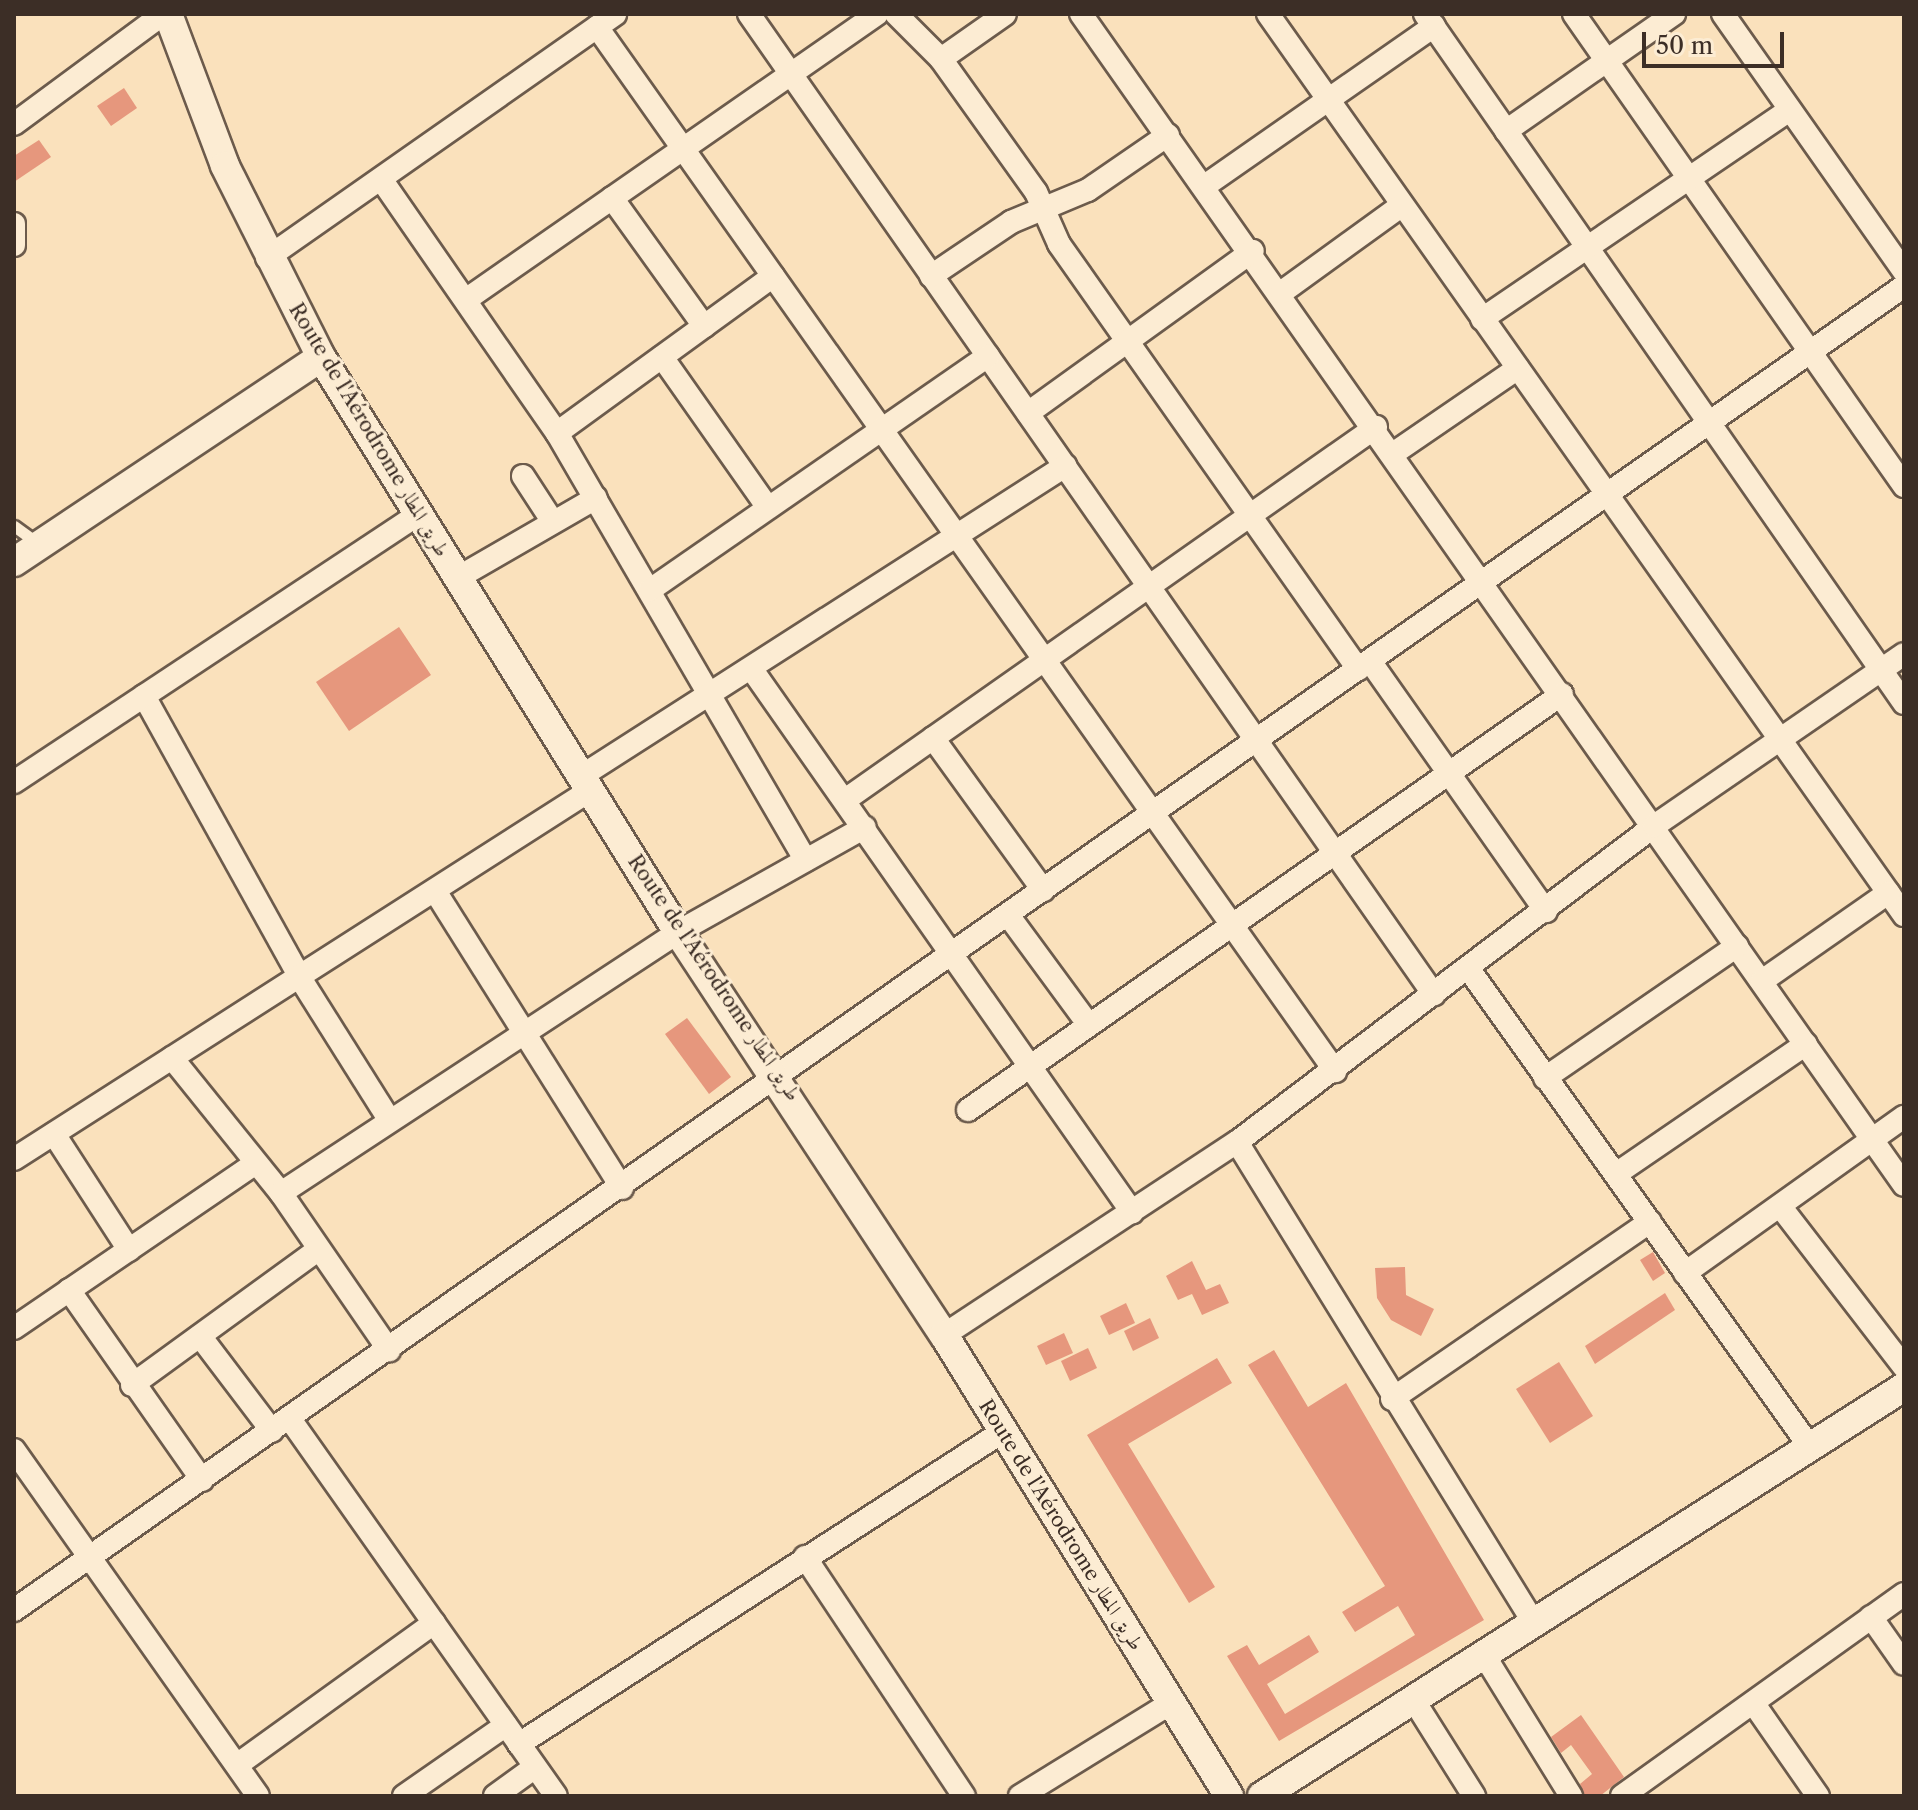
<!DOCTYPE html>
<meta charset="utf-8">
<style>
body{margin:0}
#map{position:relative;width:1918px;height:1810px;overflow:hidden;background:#fae1bc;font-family:"Libre Caslon Text",Amiri,serif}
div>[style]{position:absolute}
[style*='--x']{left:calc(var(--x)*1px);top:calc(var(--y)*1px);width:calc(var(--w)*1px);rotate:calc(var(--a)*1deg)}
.building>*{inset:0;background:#e6977d}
.roads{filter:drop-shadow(2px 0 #6c5b4c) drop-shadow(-2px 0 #6c5b4c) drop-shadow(0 2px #6c5b4c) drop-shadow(0 -2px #6c5b4c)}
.service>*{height:11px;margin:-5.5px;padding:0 5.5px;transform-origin:5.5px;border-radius:5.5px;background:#fcecd3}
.minor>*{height:22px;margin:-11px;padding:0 11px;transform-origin:11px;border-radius:11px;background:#fcecd3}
.tertiary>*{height:28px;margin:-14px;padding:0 14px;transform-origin:14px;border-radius:14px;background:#fcecd3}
span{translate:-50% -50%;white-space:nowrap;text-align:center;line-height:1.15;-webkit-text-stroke:6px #fcecd3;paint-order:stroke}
.street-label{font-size:20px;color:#3c2e26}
.frame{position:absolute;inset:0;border:16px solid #3c2e26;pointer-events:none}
.scale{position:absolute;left:1642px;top:32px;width:142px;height:36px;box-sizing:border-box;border:4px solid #3c2e26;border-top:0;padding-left:10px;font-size:24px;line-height:28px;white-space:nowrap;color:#3c2e26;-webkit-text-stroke:6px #fcecd3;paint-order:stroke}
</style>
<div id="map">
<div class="building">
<i style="clip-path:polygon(124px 88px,137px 108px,111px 126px,97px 106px)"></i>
<i style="clip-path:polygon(39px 140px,51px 157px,14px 182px,14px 156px)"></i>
<i style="clip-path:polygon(399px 627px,431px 675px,349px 731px,316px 682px)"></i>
<i style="clip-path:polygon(687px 1018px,731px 1077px,709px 1094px,665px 1034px)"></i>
<i style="clip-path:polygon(1653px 1252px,1665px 1273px,1653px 1281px,1640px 1260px)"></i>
<i style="clip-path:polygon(1192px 1261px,1206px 1290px,1220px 1284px,1229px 1303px,1202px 1315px,1192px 1294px,1178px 1300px,1166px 1276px)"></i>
<i style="clip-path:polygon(1405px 1267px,1406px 1295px,1434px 1309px,1421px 1336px,1391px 1320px,1377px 1298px,1375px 1268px)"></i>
<i style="clip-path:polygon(1665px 1293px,1675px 1310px,1595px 1364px,1585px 1346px)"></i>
<i style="clip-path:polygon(1126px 1303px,1135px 1323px,1109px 1335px,1100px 1316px)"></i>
<i style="clip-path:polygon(1150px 1318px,1159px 1338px,1133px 1351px,1124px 1331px)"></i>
<i style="clip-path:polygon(1064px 1333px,1073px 1353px,1046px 1365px,1037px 1346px)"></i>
<i style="clip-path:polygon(1088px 1348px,1097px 1368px,1070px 1381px,1061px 1361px)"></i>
<i style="clip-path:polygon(1274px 1350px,1308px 1407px,1346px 1383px,1484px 1620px,1279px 1741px,1227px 1656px,1247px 1645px,1259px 1665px,1309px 1635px,1319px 1652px,1267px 1684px,1285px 1714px,1415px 1635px,1398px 1606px,1355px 1632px,1342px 1612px,1385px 1586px,1248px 1365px)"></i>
<i style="clip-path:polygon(1217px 1358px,1232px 1383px,1128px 1444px,1215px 1587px,1189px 1603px,1087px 1435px)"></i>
<i style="clip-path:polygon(1559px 1362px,1593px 1416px,1550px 1443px,1516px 1389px)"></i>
<i style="clip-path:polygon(1581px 1715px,1624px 1777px,1600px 1796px,1585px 1796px,1580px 1784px,1592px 1774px,1571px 1745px,1561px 1753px,1551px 1737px)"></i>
</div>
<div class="roads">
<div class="service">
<i style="--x:14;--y:526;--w:31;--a:36"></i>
</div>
<div class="minor">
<i style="--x:749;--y:14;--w:1196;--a:55.07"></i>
<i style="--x:896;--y:14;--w:64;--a:45"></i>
<i style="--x:941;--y:59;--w:163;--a:54.5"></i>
<i style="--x:1036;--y:192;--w:57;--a:66.1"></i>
<i style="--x:1059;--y:244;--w:520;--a:54.87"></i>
<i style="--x:1081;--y:14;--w:1431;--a:54.9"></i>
<i style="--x:1268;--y:14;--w:1103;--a:54.78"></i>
<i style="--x:1425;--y:14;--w:839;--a:55.19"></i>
<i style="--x:1574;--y:14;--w:576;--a:55.04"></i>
<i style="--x:1723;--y:14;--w:315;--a:54.9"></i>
<i style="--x:597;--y:27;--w:1279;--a:54.74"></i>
<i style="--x:941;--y:59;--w:78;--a:-35.1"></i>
<i style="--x:14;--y:124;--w:185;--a:-36.4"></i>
<i style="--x:1506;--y:131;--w:205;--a:-34.9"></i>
<i style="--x:381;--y:179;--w:309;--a:55.3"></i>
<i style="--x:557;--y:433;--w:494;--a:59.8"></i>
<i style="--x:1206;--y:185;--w:278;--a:-34.9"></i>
<i style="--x:612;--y:198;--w:158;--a:54.3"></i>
<i style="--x:14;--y:224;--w:21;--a:90"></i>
<i style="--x:267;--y:258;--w:425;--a:-35"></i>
<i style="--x:931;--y:276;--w:97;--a:-34"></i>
<i style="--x:1011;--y:222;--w:83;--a:-22.6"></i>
<i style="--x:1088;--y:190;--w:97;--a:-34.5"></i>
<i style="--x:1282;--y:292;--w:148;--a:-35.9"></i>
<i style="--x:467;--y:299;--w:499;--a:-34.8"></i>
<i style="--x:1482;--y:319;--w:372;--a:-34.2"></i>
<i style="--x:662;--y:357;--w:184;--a:54.9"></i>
<i style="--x:1028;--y:413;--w:277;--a:-35.8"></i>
<i style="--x:557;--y:433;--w:267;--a:-36"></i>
<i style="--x:1394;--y:453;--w:150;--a:-34.4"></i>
<i style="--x:523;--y:476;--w:51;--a:56.9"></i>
<i style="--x:459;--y:577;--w:158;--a:-30"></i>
<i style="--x:650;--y:590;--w:411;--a:-34.7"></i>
<i style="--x:1370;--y:661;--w:306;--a:54.9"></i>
<i style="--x:753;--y:671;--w:661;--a:54.99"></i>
<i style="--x:144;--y:696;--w:322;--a:61"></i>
<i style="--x:300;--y:978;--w:165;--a:57.8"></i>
<i style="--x:933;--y:738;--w:188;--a:54.1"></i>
<i style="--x:583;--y:775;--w:573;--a:-32.66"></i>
<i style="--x:14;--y:782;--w:486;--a:-33.5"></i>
<i style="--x:845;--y:800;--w:649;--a:-35.09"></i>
<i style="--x:435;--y:891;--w:351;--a:57.8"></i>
<i style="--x:1008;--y:915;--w:135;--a:53.7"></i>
<i style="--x:1468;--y:968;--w:589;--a:54.47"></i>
<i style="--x:1762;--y:981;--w:154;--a:-34.9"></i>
<i style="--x:172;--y:1058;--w:174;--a:51.1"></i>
<i style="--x:281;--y:1193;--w:191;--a:55.5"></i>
<i style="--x:1545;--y:1078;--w:233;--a:-34.5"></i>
<i style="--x:968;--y:1110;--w:725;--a:-35"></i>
<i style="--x:54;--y:1134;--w:138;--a:57.1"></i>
<i style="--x:1237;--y:1142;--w:565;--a:58.31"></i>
<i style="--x:14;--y:1159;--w:686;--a:-32.62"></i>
<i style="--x:1616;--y:1174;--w:230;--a:-34.4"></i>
<i style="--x:281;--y:1193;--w:475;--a:-33.3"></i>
<i style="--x:678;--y:932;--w:214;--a:-29.3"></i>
<i style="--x:1780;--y:1206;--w:203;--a:52.4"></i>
<i style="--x:1685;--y:1273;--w:269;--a:-35.5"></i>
<i style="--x:69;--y:1290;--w:232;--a:55"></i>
<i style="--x:14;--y:1328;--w:291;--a:-34.3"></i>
<i style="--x:944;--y:1335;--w:351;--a:-33.4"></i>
<i style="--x:1237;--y:1142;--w:523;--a:-37.15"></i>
<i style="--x:1654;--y:826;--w:303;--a:-34.5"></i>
<i style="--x:200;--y:1336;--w:119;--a:52.8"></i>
<i style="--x:132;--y:1385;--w:231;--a:-36"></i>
<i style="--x:1392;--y:1399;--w:313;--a:-34.5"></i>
<i style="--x:290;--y:1419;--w:461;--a:54.8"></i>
<i style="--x:14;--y:1450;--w:423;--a:54.8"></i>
<i style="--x:805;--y:1557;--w:287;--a:56.4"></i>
<i style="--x:14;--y:1610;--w:2308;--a:-35.01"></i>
<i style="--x:1871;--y:1617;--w:57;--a:54.9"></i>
<i style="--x:1484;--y:1655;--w:166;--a:58.3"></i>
<i style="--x:1413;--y:1699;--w:115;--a:57.8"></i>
<i style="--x:1754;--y:1704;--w:112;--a:55.2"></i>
<i style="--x:519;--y:1744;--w:575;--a:-32.86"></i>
<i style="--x:237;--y:1765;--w:243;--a:-35.8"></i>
<i style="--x:404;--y:1796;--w:124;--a:-34.8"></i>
<i style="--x:495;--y:1796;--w:49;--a:-35.9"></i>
<i style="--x:1020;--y:1796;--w:177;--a:-31.6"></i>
<i style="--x:1622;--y:1796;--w:347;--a:-35.6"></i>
</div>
<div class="tertiary">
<i style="--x:168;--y:14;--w:162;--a:69.4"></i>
<i style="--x:225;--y:166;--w:214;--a:63.3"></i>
<i style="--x:321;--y:357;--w:677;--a:58.17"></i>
<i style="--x:678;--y:932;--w:483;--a:56.6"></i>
<i style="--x:944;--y:1335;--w:542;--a:58.27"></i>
<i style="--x:14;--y:562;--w:369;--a:-33.7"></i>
<i style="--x:1262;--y:1796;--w:761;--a:-32.5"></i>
</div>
</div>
<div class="street-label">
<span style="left:369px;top:430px;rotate:59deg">Route de l'Aérodrome طريق المطار</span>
<span style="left:714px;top:978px;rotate:56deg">Route de l'Aérodrome طريق المطار</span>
<span style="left:1061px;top:1525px;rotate:58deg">Route de l'Aérodrome طريق المطار</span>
</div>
<div class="frame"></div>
<div class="scale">50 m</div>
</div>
